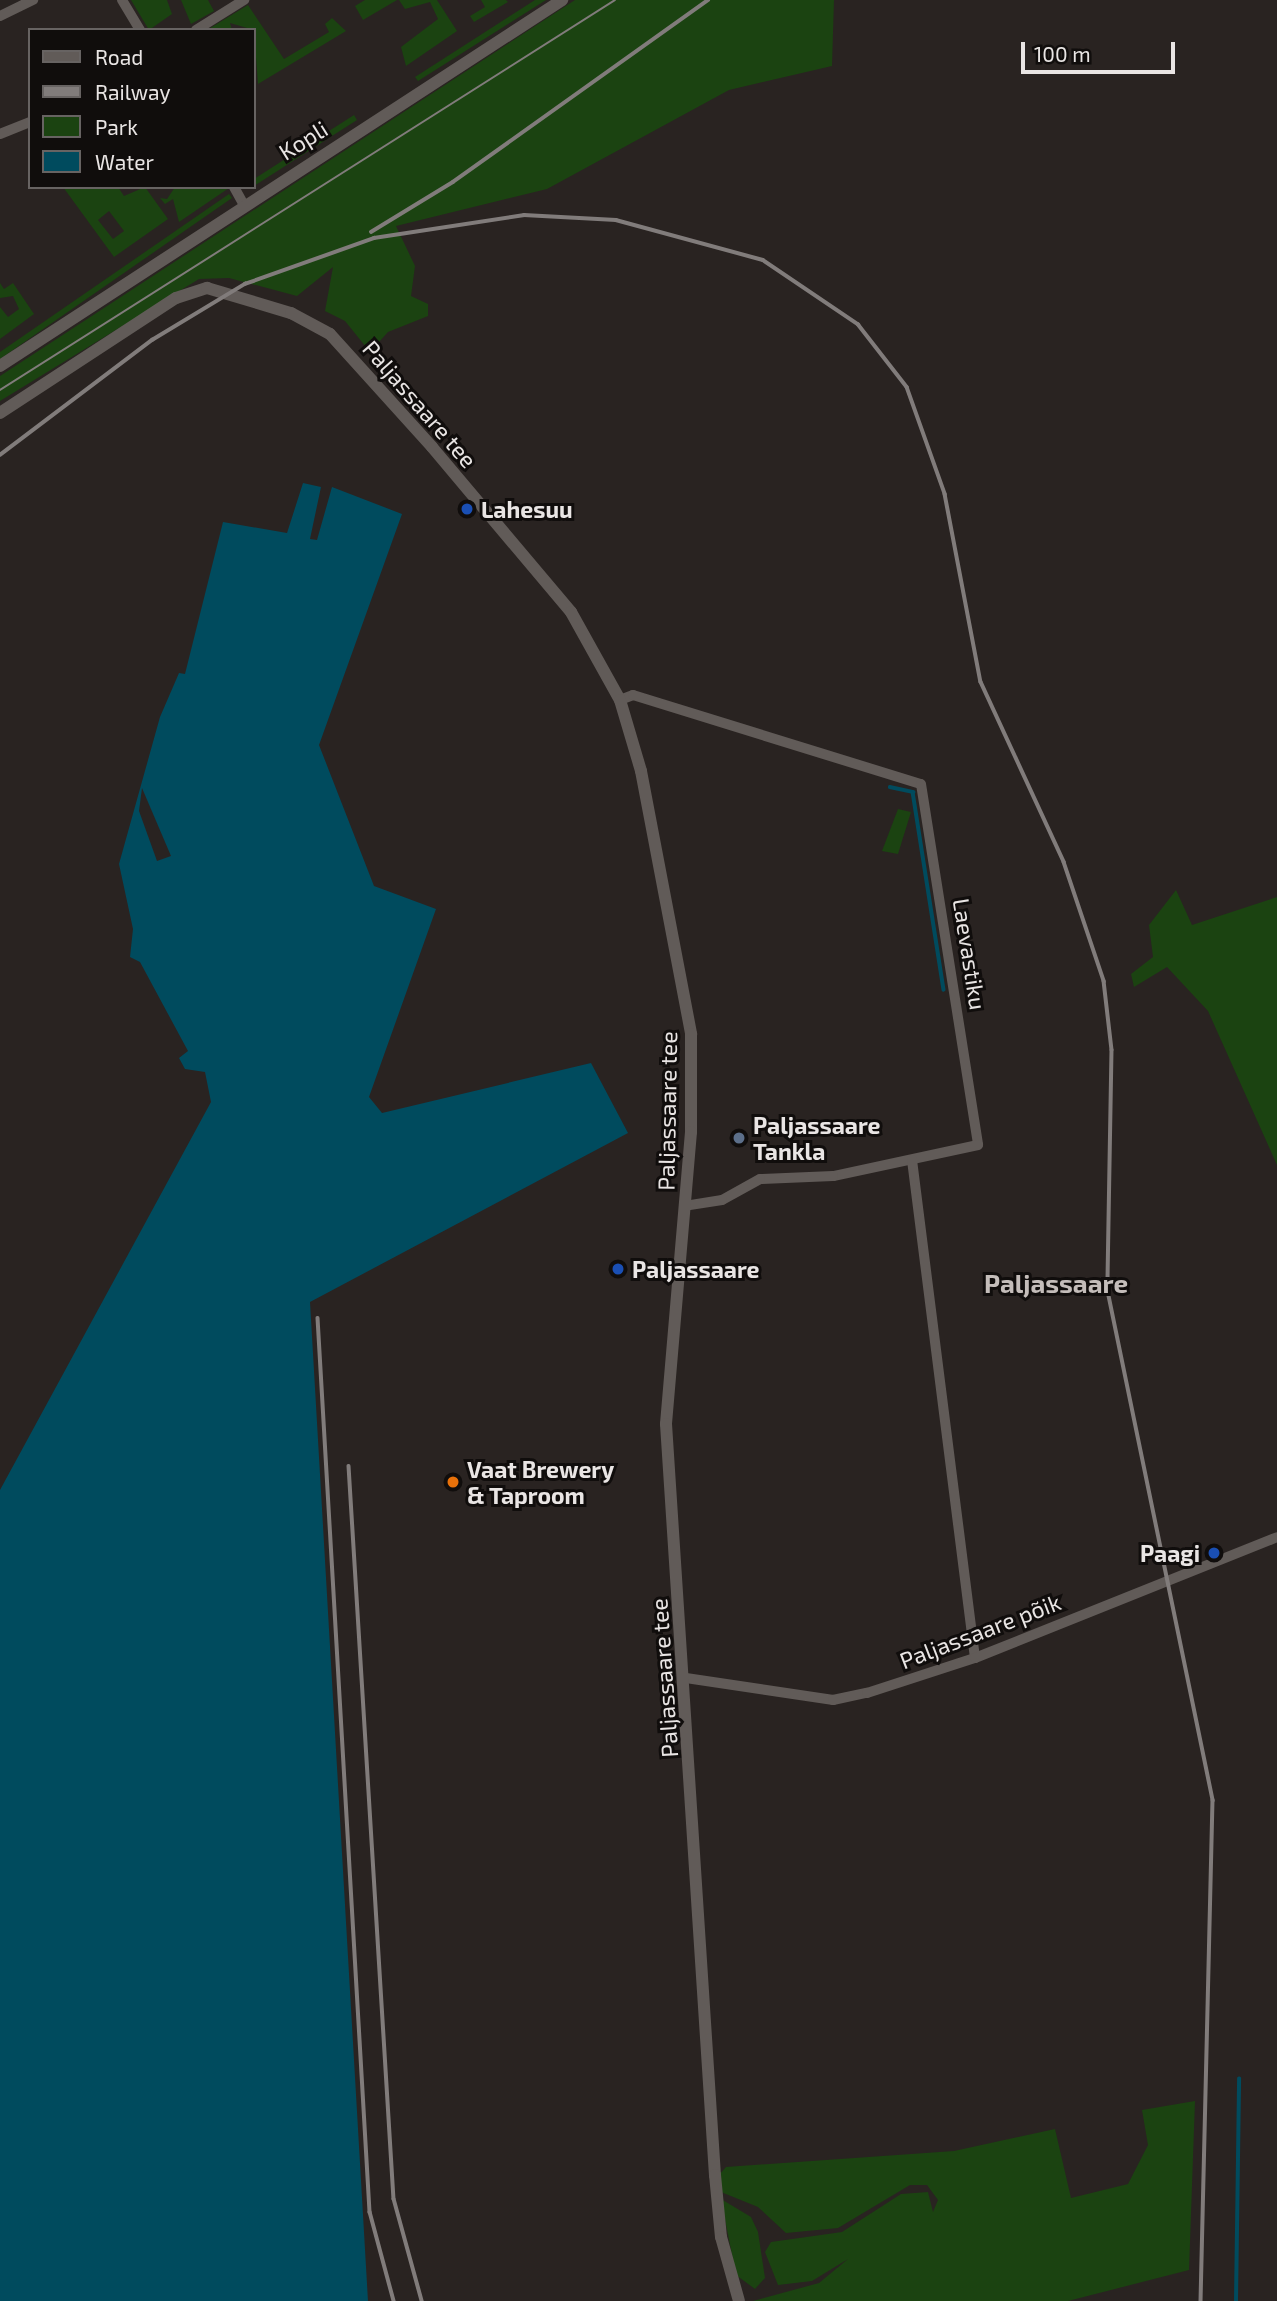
<!DOCTYPE html>
<meta charset="utf-8">
<style>
body{margin:0}
#map{position:relative;width:1277px;height:2301px;overflow:hidden;background:#292321;font-family:"Exo 2",sans-serif}
div>[style]{position:absolute}
[style*='--x']{left:calc(var(--x)*1px);top:calc(var(--y)*1px);width:calc(var(--w)*1px);rotate:calc(var(--a)*1deg)}
.green>*{inset:0;background:#1b4311}
.water>*{inset:0;background:#004b5e}
.pier>*{inset:0;background:#292321}
.stream>*{height:3.5px;margin:-1.75px;padding:0 1.75px;transform-origin:1.75px;border-radius:1.75px;background:#004b5e}
.minor>*{height:10px;margin:-5px;padding:0 5px;transform-origin:5px;border-radius:5px;background:#615b58}
.tertiary>*{height:12px;margin:-6px;padding:0 6px;transform-origin:6px;border-radius:6px;background:#615b58}
.tram>*{height:2px;margin:-1px;padding:0 1px;transform-origin:1px;border-radius:1px;background:#817c7b}
.rail>*{height:3.5px;margin:-1.75px;padding:0 1.75px;transform-origin:1.75px;border-radius:1.75px;background:#817c7b}
.dots>*{width:19px;height:19px;translate:-50% -50%;box-sizing:border-box;border:4px solid #100d0c;border-radius:50%}
span{translate:-50% -50%;white-space:nowrap;text-align:center;line-height:1.15;-webkit-text-stroke:6px #100d0c;paint-order:stroke}
.street-label{font-size:23px;color:#e9e5e4}
.poi-label{font-size:23px;color:#e9e5e4;font-weight:700}
.left{translate:0 -50%;text-align:left}
.right{translate:-100% -50%;text-align:right}
.quarter-label{font-size:26px;color:#c4bdba;font-weight:700}
.legend{position:absolute;left:28px;top:28px;width:228px;height:161px;box-sizing:border-box;background:#100d0c;border:2px solid #676362;margin:0;padding:9px 12px;list-style:none;font-size:21px;color:#e9e5e4}
.legend li{display:flex;align-items:center;gap:14px;height:35px}
.legend b{width:35px;border:2px solid #676362}
.scale{position:absolute;left:1021px;top:42px;width:154px;height:32px;box-sizing:border-box;border:4px solid #e9e5e4;border-top:0;padding-left:9px;font-size:21px;line-height:24px;white-space:nowrap;color:#e9e5e4;-webkit-text-stroke:5px #100d0c;paint-order:stroke}
</style>
<div id="map">
<div class="green">
<i style="clip-path:polygon(131px 0,167px 0,172px 14px,149px 30px)"></i>
<i style="clip-path:polygon(181px 0,208px 0,214px 11px,191px 24px)"></i>
<i style="clip-path:polygon(365px 0,397px 0,363px 20px,355px 6px)"></i>
<i style="clip-path:polygon(399px 0,437px 0,457px 31px,406px 66px,401px 47px,438px 19px,430px 2px,405px 9px)"></i>
<i style="clip-path:polygon(481px 0,506px 0,508px 2px,474px 22px,470px 16px,485px 7px)"></i>
<i style="clip-path:polygon(535px 0,546px 0,418px 81px,415px 77px)"></i>
<i style="clip-path:polygon(575px 0,834px 0,832px 66px,729px 90px,547px 189px,396px 226px,415px 266px,411px 296px,428px 304px,428px 316px,388px 332px,370px 352px,345px 321px,325px 311px,333px 267px,297px 296px,229px 278px,199px 279px,0 401px,0 376px)"></i>
<i style="clip-path:polygon(248px 5px,284px 59px,329px 32px,325px 24px,332px 18px,346px 31px,258px 84px,254px 30px,230px 23px,232px 30px,207px 30px)"></i>
<i style="clip-path:polygon(354px 115px,357px 120px,254px 186px,254px 179px)"></i>
<i style="clip-path:polygon(evenodd,63px 187px,118px 187px,124px 196px,145px 187px,168px 219px,114px 257px,63px 187px,109px 211px,124px 231px,113px 239px,98px 220px,109px 211px)"></i>
<i style="clip-path:polygon(175px 187px,229px 187px,229px 188px,179px 222px,173px 199px,165px 204px,160px 198px,167px 199px)"></i>
<i style="clip-path:polygon(229px 194px,232px 198px,0 359px,0 352px)"></i>
<i style="clip-path:polygon(13px 283px,34px 314px,0 339px,0 307px,8px 317px,19px 309px,13px 296px,0 298px,0 283px,4px 289px)"></i>
<i style="clip-path:polygon(898px 809px,911px 812px,898px 854px,882px 851px)"></i>
<i style="clip-path:polygon(1176px 890px,1192px 925px,1277px 897px,1277px 1165px,1208px 1011px,1167px 967px,1134px 987px,1131px 974px,1153px 957px,1149px 925px)"></i>
<i style="clip-path:polygon(1195px 2101px,1189px 2270px,1068px 2301px,753px 2301px,819px 2283px,848px 2259px,812px 2281px,778px 2285px,765px 2252px,771px 2242px,842px 2232px,901px 2194px,928px 2192px,933px 2212px,938px 2200px,927px 2185px,910px 2185px,838px 2228px,786px 2233px,758px 2207px,721px 2192px,719px 2175px,726px 2167px,954px 2151px,1055px 2129px,1071px 2198px,1128px 2184px,1148px 2145px,1142px 2110px)"></i>
<i style="clip-path:polygon(721px 2199px,751px 2217px,758px 2232px,765px 2278px,755px 2289px,736px 2275px)"></i>
</div>
<div class="water">
<i style="clip-path:polygon(303px 483px,321px 487px,310px 539px,317px 540px,332px 487px,402px 514px,319px 745px,374px 886px,436px 909px,369px 1097px,382px 1113px,591px 1063px,628px 1133px,310px 1302px,368px 2301px,0 2301px,0 1490px,211px 1102px,205px 1072px,185px 1069px,179px 1058px,188px 1051px,140px 962px,130px 957px,133px 929px,119px 864px,160px 717px,179px 673px,185px 674px,223px 522px,287px 533px)"></i>
</div>
<div class="pier">
<i style="clip-path:polygon(142px 788px,171px 856px,157px 861px,139px 811px)"></i>
</div>
<div class="stream">
<i style="--x:890;--y:787;--w:24;--a:12"></i>
<i style="--x:913;--y:792;--w:200;--a:81.1"></i>
<i style="--x:1236;--y:2301;--w:222;--a:-89.2"></i>
</div>
<div class="minor">
<i style="--x:122;--y:0;--w:35;--a:59"></i>
<i style="--x:0;--y:16;--w:37;--a:-26"></i>
<i style="--x:196;--y:30;--w:57;--a:-32"></i>
<i style="--x:0;--y:134;--w:32;--a:-22"></i>
<i style="--x:234;--y:187;--w:18;--a:61"></i>
<i style="--x:620;--y:700;--w:14;--a:-21"></i>
<i style="--x:633;--y:695;--w:301;--a:17.2"></i>
<i style="--x:921;--y:784;--w:365;--a:81"></i>
<i style="--x:978;--y:1145;--w:148;--a:167.9"></i>
<i style="--x:833;--y:1176;--w:73;--a:177.6"></i>
<i style="--x:760;--y:1179;--w:43;--a:151.1"></i>
<i style="--x:722;--y:1200;--w:36;--a:171"></i>
<i style="--x:912;--y:1160;--w:502;--a:82.79"></i>
<i style="--x:686;--y:1678;--w:149;--a:8.5"></i>
<i style="--x:833;--y:1700;--w:35;--a:-12"></i>
<i style="--x:867;--y:1693;--w:114;--a:-18"></i>
<i style="--x:975;--y:1658;--w:325;--a:-21.8"></i>
</div>
<div class="tertiary">
<i style="--x:0;--y:366;--w:671;--a:-33.07"></i>
<i style="--x:0;--y:413;--w:210;--a:-33.2"></i>
<i style="--x:176;--y:298;--w:33;--a:-18"></i>
<i style="--x:207;--y:288;--w:88;--a:16.6"></i>
<i style="--x:291;--y:313;--w:44;--a:28.3"></i>
<i style="--x:330;--y:334;--w:152;--a:47.9"></i>
<i style="--x:432;--y:447;--w:216;--a:49.9"></i>
<i style="--x:571;--y:612;--w:101;--a:60.9"></i>
<i style="--x:620;--y:700;--w:74;--a:73.5"></i>
<i style="--x:641;--y:771;--w:268;--a:79.2"></i>
<i style="--x:691;--y:1034;--w:98;--a:90"></i>
<i style="--x:691;--y:1132;--w:293;--a:94.9"></i>
<i style="--x:666;--y:1424;--w:753;--a:86.27"></i>
<i style="--x:715;--y:2175;--w:62;--a:84.5"></i>
<i style="--x:721;--y:2237;--w:66;--a:74.3"></i>
</div>
<div class="tram">
<i style="--x:0;--y:390;--w:728;--a:-32.38"></i>
</div>
<div class="rail">
<i style="--x:371;--y:232;--w:96;--a:-31.4"></i>
<i style="--x:453;--y:182;--w:313;--a:-35.5"></i>
<i style="--x:0;--y:455;--w:191;--a:-37.1"></i>
<i style="--x:152;--y:340;--w:109;--a:-31.1"></i>
<i style="--x:245;--y:284;--w:137;--a:-19.6"></i>
<i style="--x:374;--y:238;--w:152;--a:-8.7"></i>
<i style="--x:524;--y:215;--w:92;--a:3.1"></i>
<i style="--x:616;--y:220;--w:152;--a:15.2"></i>
<i style="--x:763;--y:260;--w:115;--a:34"></i>
<i style="--x:858;--y:324;--w:80;--a:52.1"></i>
<i style="--x:907;--y:387;--w:114;--a:70.4"></i>
<i style="--x:945;--y:494;--w:191;--a:79.2"></i>
<i style="--x:981;--y:682;--w:198;--a:65.2"></i>
<i style="--x:1064;--y:862;--w:126;--a:71.4"></i>
<i style="--x:1104;--y:981;--w:69;--a:83.4"></i>
<i style="--x:1112;--y:1050;--w:241;--a:91"></i>
<i style="--x:1108;--y:1291;--w:520;--a:78.34"></i>
<i style="--x:1213;--y:1800;--w:501;--a:91.37"></i>
<i style="--x:318;--y:1318;--w:896;--a:86.67"></i>
<i style="--x:370;--y:2212;--w:92;--a:74.9"></i>
<i style="--x:349;--y:1466;--w:734;--a:86.49"></i>
<i style="--x:394;--y:2199;--w:106;--a:74.6"></i>
</div>
<div class="dots">
<i style="left:467px;top:509px;background:#1a4fb4"></i>
<i style="left:739px;top:1138px;background:#5c6f8a"></i>
<i style="left:618px;top:1269px;background:#1a4fb4"></i>
<i style="left:453px;top:1482px;background:#e8710a"></i>
<i style="left:1214px;top:1553px;background:#1a4fb4"></i>
</div>
<div class="street-label">
<span style="left:303px;top:140px;rotate:-32deg">Kopli</span>
<span style="left:420px;top:404px;rotate:49deg">Paljassaare tee</span>
<span style="left:970px;top:954px;rotate:81deg">Laevastiku</span>
<span style="left:667px;top:1111px;rotate:-89deg">Paljassaare tee</span>
<span style="left:980px;top:1631px;rotate:-21deg">Paljassaare põik</span>
<span style="left:664px;top:1678px;rotate:-94deg">Paljassaare tee</span>
</div>
<div class="poi-label">
<span class="left" style="left:481px;top:509px">Lahesuu</span>
<span class="left" style="left:753px;top:1138px">Paljassaare<br>Tankla</span>
<span class="left" style="left:632px;top:1269px">Paljassaare</span>
<span class="left" style="left:467px;top:1482px">Vaat Brewery<br>&amp; Taproom</span>
<span class="right" style="left:1200px;top:1553px">Paagi</span>
</div>
<div class="quarter-label">
<span style="left:1056px;top:1283px">Paljassaare</span>
</div>
<ul class="legend">
<li><b style="height:9px;background:#615b58"></b>Road</li>
<li><b style="height:9px;background:#817c7b"></b>Railway</li>
<li><b style="height:19px;background:#1b4311"></b>Park</li>
<li><b style="height:19px;background:#004b5e"></b>Water</li>
</ul>
<div class="scale">100 m</div>
</div>
